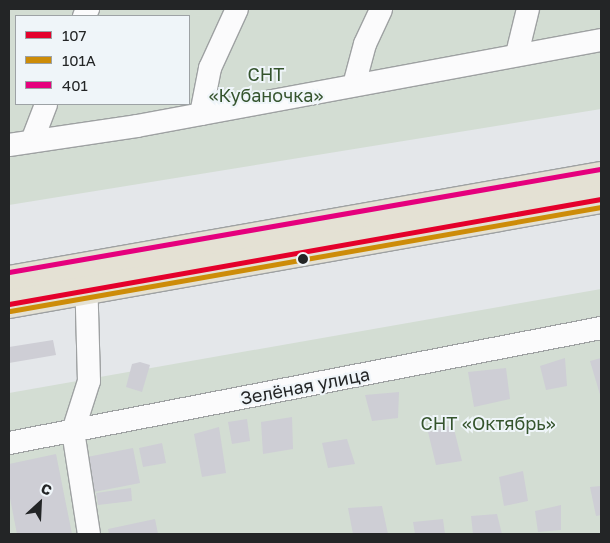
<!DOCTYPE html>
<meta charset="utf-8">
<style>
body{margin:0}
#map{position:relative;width:610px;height:543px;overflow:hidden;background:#e4e7ea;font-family:"Golos Text",sans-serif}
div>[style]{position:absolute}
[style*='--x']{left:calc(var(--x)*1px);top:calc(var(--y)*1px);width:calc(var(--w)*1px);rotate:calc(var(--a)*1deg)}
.green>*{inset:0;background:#d3ddd3}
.building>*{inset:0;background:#ceced5}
.roads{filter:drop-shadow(1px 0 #9ea1a2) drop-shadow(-1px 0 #9ea1a2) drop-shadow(0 1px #9ea1a2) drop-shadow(0 -1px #9ea1a2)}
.minor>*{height:22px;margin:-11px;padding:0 11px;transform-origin:11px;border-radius:11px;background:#fbfbfc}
.trunk>*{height:28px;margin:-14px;padding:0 14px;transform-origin:14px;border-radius:14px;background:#e4e1d4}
.bus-1>*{height:5px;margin:-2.5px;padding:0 2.5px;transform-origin:2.5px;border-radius:2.5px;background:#e4002b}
.bus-2>*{height:5px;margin:-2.5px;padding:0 2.5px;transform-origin:2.5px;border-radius:2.5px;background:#cd8c08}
.bus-3>*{height:5px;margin:-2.5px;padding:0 2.5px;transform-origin:2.5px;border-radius:2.5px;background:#e5007d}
.dots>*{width:14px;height:14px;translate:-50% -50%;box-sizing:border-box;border:2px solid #eff5f9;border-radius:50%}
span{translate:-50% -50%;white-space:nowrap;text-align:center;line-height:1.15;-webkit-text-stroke:4px #eff5f9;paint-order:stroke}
.park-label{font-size:18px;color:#35542d}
.street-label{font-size:18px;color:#232526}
.frame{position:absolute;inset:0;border:10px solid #232526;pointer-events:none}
.legend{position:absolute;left:15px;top:15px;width:175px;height:90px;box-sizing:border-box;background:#eff5f9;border:1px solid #9da2a5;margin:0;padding:6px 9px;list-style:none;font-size:15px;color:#232526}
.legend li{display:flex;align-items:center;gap:10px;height:25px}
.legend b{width:25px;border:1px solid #9da2a5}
.north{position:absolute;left:15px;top:478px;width:50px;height:50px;-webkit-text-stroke:4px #eff5f9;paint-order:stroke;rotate:25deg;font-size:14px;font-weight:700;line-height:20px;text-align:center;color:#232526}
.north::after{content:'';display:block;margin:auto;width:18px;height:22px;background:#232526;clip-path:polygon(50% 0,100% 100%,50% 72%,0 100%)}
</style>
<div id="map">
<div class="green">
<i style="clip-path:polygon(evenodd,9px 9px,601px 9px,601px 109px,9px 205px,9px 9px,16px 16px,189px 16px,189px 104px,16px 104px,16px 16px)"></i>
<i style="clip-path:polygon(601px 289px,601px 534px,9px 534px,9px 393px)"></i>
</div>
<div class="building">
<i style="clip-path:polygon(53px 340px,56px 355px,9px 363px,9px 347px)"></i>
<i style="clip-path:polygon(565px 358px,567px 386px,546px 390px,540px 366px)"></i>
<i style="clip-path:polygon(601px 358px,601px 398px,590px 361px)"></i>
<i style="clip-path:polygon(140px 362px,150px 365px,142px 392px,126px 387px,132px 364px)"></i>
<i style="clip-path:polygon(506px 368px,510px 399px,474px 407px,468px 372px)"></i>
<i style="clip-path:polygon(399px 392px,398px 418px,372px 421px,365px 395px)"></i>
<i style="clip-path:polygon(292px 417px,293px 449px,263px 454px,261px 422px)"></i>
<i style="clip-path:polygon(247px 419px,250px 441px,232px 444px,228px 422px)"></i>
<i style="clip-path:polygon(453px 425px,462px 461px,436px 465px,428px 432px)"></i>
<i style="clip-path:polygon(219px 427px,226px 473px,202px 477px,194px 434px)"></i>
<i style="clip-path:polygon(347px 439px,355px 464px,328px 468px,322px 443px)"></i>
<i style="clip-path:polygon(162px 443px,166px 463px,143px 467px,139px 448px)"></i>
<i style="clip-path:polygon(133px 448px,140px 483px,94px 492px,87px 457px)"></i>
<i style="clip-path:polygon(56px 454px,72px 534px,17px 534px,9px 493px,9px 464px)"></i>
<i style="clip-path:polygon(523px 471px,528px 501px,504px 506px,499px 477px)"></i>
<i style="clip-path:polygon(601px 486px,601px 515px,596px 516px,590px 487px)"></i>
<i style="clip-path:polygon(131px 488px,132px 501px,98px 505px,96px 493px)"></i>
<i style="clip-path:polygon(561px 505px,561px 530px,538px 532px,535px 511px)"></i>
<i style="clip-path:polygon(382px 506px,388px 534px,353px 534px,348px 508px)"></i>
<i style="clip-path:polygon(497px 514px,502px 534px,473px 534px,471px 516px)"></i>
<i style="clip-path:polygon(155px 519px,158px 534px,109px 534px,108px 529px)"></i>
<i style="clip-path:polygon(443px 519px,445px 534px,415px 534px,413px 522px)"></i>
</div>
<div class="roads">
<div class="minor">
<i style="--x:84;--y:16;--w:8;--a:-60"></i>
<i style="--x:517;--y:54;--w:46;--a:-76.3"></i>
<i style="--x:354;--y:85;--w:42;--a:-75"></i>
<i style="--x:365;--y:44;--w:38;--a:-65"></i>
<i style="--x:201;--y:114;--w:47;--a:-78.9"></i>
<i style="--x:210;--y:68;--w:65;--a:-65.4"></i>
<i style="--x:32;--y:141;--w:40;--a:-69"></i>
<i style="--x:9;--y:145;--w:129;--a:-8.4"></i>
<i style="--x:137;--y:126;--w:472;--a:-10.5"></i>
<i style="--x:86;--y:274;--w:107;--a:88.4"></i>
<i style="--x:89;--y:381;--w:52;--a:107.7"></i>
<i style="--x:73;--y:431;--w:104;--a:81.2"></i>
<i style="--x:9;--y:443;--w:603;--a:-10.99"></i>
</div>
<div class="trunk">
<i style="--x:9;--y:280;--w:601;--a:-9.96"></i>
<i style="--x:9;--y:304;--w:601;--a:-10.06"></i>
</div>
</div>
<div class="bus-1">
<i style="--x:9;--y:304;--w:601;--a:-10.06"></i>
</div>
<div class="bus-2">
<i style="--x:10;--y:311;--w:600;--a:-9.98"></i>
</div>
<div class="bus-3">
<i style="--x:9;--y:272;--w:600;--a:-9.89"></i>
</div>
<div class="dots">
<i style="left:303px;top:259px;background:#232526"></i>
</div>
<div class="park-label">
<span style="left:266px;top:85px">СНТ<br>«Кубаночка»</span>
<span style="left:488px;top:423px">СНТ «Октябрь»</span>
</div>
<div class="street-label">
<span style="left:305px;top:386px;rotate:-11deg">Зелёная улица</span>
</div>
<div class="frame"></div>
<ul class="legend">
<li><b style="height:6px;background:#e4002b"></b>107</li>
<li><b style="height:6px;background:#cd8c08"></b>101А</li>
<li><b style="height:6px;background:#e5007d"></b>401</li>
</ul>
<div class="north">С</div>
</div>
